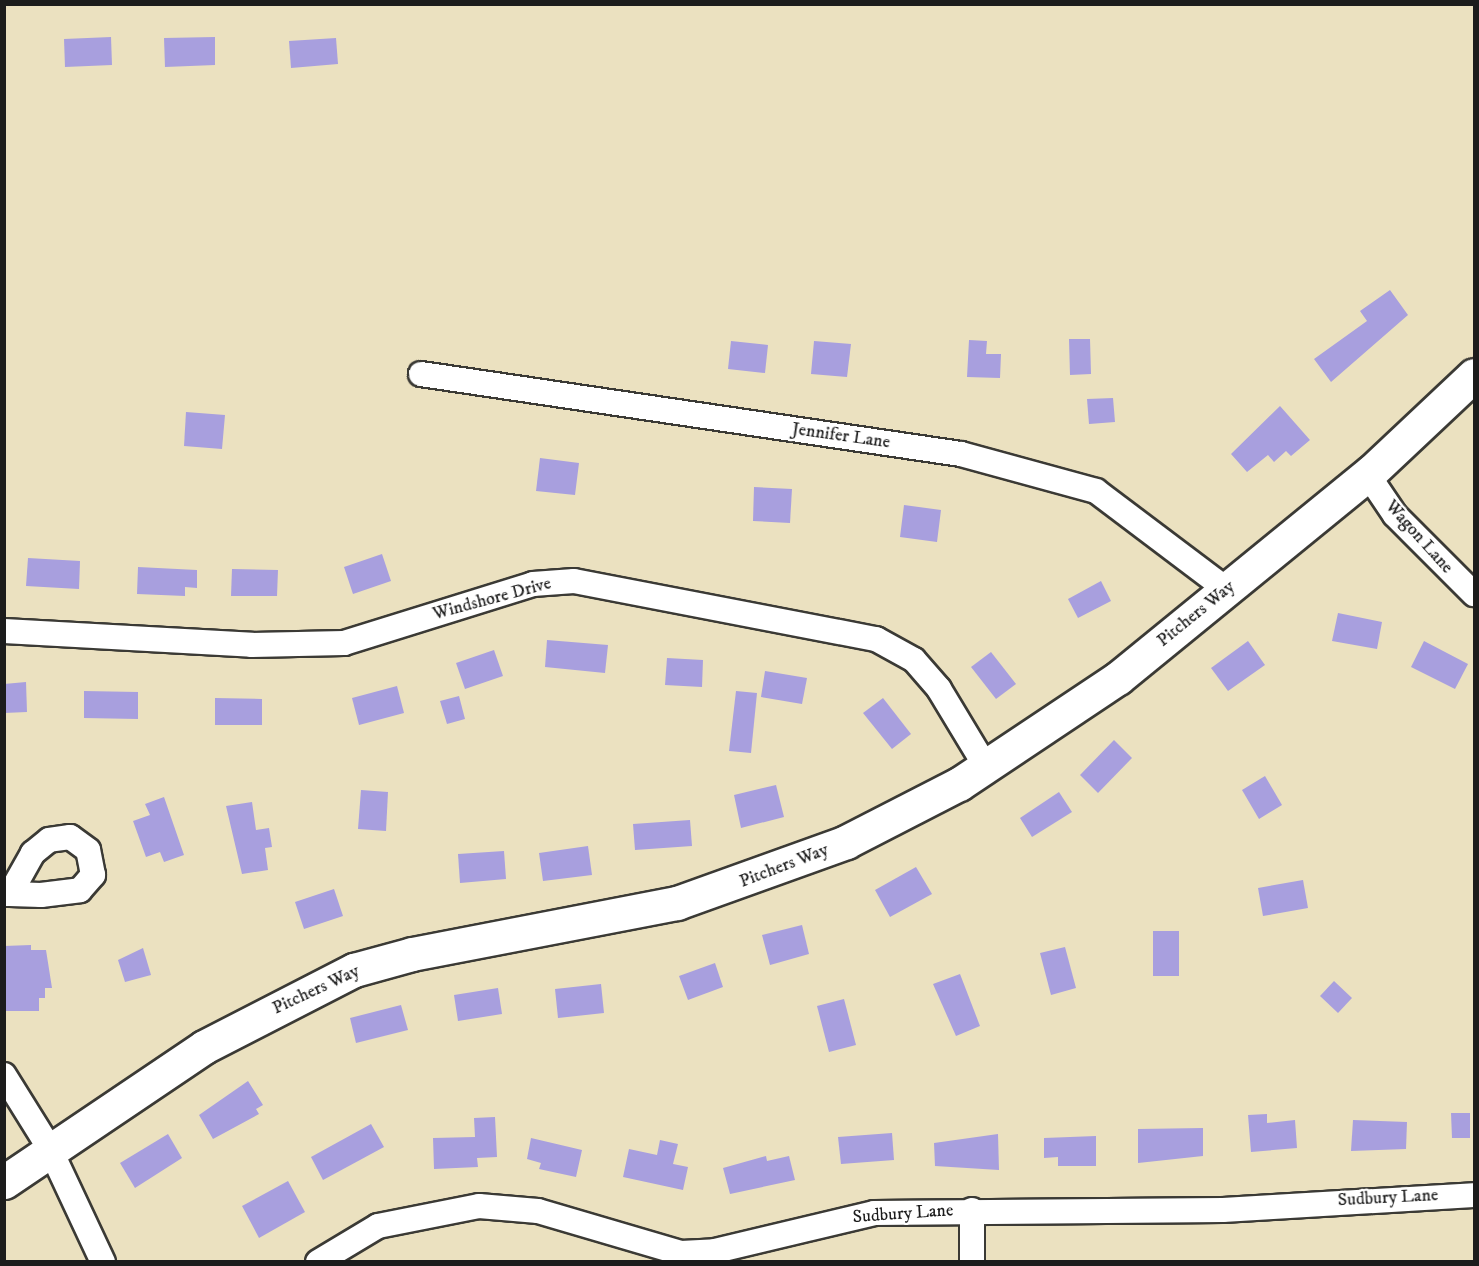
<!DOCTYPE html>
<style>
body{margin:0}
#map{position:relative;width:1479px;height:1266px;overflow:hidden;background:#ebe1c0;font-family:"IM FELL DW Pica",serif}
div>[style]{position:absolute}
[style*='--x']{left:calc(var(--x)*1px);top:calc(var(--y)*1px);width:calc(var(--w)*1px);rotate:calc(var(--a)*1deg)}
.building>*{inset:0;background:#a89fde}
.roads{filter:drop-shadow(2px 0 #3b3a35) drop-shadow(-2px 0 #3b3a35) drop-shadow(0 2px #3b3a35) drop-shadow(0 -2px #3b3a35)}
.minor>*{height:24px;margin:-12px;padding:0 12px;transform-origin:12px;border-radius:12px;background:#fff}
.secondary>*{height:33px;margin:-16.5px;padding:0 16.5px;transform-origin:16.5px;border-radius:16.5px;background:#fff}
span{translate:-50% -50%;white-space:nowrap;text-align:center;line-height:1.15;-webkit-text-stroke:4.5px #fff;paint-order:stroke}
.street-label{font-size:18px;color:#1c1c1c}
.frame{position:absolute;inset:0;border:6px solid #1c1c1c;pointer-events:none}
</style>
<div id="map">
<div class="building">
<i style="clip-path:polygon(111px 37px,112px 65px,65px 67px,64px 39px)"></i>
<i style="clip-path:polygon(215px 37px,215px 65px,165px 67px,164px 38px)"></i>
<i style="clip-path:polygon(336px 38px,338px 64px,291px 68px,289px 41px)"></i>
<i style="clip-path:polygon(1390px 290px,1408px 315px,1331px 382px,1314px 359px,1367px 321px,1360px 311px)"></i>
<i style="clip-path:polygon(1069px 339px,1090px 339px,1091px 374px,1070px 375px)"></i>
<i style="clip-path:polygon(969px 340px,987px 341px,986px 354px,1001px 354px,1000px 378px,967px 377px)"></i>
<i style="clip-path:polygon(731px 341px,768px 345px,765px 373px,728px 369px)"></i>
<i style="clip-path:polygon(814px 341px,851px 344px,847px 377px,811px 374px)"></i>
<i style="clip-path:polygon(1113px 398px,1115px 422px,1089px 424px,1087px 399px)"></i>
<i style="clip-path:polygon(1280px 406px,1310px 440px,1291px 456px,1286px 451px,1274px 462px,1268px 455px,1247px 472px,1231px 454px)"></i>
<i style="clip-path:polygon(186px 412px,225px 415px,222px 449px,184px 446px)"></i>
<i style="clip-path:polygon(540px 458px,579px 463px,575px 495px,536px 491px)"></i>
<i style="clip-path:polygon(754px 487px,792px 489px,790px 523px,753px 521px)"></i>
<i style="clip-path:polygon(904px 505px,941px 510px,937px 542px,900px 537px)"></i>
<i style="clip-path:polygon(382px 554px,391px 581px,353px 594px,344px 567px)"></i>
<i style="clip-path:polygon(28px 558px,80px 561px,79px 589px,26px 586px)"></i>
<i style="clip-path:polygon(138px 567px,197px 570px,197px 588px,185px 587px,185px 596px,137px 594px)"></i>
<i style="clip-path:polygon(232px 569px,278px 570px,277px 596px,231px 596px)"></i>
<i style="clip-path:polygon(1101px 581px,1111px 601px,1078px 618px,1068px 599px)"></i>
<i style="clip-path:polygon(1338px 613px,1382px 622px,1377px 649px,1332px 641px)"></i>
<i style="clip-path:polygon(547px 640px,608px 645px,605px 673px,545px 667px)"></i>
<i style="clip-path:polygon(1248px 641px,1265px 665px,1228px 691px,1211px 668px)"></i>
<i style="clip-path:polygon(1424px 641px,1468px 664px,1455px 689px,1411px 667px)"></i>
<i style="clip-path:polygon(494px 650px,503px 676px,465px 689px,456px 663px)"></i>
<i style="clip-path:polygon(991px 652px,1016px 684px,996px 699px,971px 667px)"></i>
<i style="clip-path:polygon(667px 658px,703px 660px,702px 687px,665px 685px)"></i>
<i style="clip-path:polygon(765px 671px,807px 678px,802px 704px,761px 697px)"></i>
<i style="clip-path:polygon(26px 682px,27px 712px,4px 713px,4px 684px)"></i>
<i style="clip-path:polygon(397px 686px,404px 713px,359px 725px,352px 698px)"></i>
<i style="clip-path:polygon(84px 691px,138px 692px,138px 719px,84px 718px)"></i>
<i style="clip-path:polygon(736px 691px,757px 693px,751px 753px,729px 751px)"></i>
<i style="clip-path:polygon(459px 696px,465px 719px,447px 724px,440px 701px)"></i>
<i style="clip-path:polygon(215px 698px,262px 699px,262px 725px,215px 725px)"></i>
<i style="clip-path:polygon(883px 698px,911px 734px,892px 749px,863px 713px)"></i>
<i style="clip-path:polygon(1114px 740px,1132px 758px,1098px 793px,1080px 775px)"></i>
<i style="clip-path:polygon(1265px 776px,1282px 805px,1259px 819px,1242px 790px)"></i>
<i style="clip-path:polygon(776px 785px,784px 817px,741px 828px,734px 795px)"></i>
<i style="clip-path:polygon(361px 790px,388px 792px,386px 831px,358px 829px)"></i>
<i style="clip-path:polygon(1059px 792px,1072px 812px,1032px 837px,1020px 818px)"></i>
<i style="clip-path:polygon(164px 797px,184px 855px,164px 862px,160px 852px,146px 857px,133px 821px,150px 815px,145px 804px)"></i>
<i style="clip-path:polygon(252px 802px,256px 830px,269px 828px,272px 847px,265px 848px,268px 870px,242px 874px,226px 806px)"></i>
<i style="clip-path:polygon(690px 820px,692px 846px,635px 850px,633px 824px)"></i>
<i style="clip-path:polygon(588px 846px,592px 875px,543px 881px,539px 853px)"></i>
<i style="clip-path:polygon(504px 851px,506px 879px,460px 883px,458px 854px)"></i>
<i style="clip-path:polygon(916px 867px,932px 894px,890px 917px,875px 890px)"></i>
<i style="clip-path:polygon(1303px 880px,1308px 908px,1263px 916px,1258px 888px)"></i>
<i style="clip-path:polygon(334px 889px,343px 916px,304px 929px,295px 902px)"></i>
<i style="clip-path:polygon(802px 925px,809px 954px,770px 965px,762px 935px)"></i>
<i style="clip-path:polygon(1153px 931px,1179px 931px,1179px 976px,1153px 976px)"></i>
<i style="clip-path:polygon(31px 945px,31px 950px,46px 950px,52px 988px,45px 988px,45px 998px,39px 998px,39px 1011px,4px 1011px,4px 946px)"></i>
<i style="clip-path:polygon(1065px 947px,1076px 988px,1051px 995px,1040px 953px)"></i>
<i style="clip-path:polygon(143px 948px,151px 975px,125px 982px,118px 960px)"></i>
<i style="clip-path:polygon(715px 963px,723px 987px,688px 1000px,679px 976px)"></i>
<i style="clip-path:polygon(960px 974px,980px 1026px,956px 1036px,933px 984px)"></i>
<i style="clip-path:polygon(1334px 981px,1352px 998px,1338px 1013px,1320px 996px)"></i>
<i style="clip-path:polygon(601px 984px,604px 1013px,558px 1018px,555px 989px)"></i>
<i style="clip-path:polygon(498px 988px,502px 1014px,458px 1021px,454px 995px)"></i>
<i style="clip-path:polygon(844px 999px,856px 1045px,829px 1052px,817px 1006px)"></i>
<i style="clip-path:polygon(401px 1005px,408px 1030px,356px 1043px,350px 1018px)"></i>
<i style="clip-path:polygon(248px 1081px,263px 1105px,256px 1109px,259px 1114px,213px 1139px,199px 1115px)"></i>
<i style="clip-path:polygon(1451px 1113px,1470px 1113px,1470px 1138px,1452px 1138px)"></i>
<i style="clip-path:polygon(1267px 1114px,1267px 1123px,1295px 1120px,1297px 1148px,1251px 1152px,1248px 1115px)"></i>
<i style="clip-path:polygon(495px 1117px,497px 1157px,477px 1158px,478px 1167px,434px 1169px,433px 1138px,475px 1137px,474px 1118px)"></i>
<i style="clip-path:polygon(1353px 1120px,1407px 1122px,1406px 1149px,1351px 1151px)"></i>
<i style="clip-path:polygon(371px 1124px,384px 1147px,323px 1180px,311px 1157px)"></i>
<i style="clip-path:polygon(1203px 1128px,1203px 1156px,1138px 1163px,1138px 1129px)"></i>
<i style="clip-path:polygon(892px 1133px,894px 1160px,841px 1164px,838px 1137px)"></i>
<i style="clip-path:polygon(168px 1134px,182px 1158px,135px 1188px,120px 1163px)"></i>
<i style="clip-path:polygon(998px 1134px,999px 1170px,935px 1166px,934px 1143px)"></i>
<i style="clip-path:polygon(1096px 1136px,1096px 1166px,1058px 1166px,1058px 1157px,1044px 1158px,1044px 1138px)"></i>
<i style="clip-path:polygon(531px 1138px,582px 1150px,576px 1177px,539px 1169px,541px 1163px,527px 1159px)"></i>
<i style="clip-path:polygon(660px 1140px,678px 1144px,673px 1164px,688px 1167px,683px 1190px,623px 1177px,629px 1149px,657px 1155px)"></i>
<i style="clip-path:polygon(766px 1156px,767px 1161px,789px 1156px,795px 1180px,730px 1194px,723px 1168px)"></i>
<i style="clip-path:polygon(288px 1181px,305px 1212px,259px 1238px,242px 1206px)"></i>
</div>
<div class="roads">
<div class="minor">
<i style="--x:421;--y:374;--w:546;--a:8.43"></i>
<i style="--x:961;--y:454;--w:140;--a:15.3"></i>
<i style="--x:1096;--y:491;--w:163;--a:37"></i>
<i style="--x:1368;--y:475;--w:48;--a:56"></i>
<i style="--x:1395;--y:515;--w:112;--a:45"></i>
<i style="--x:4;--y:631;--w:248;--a:3.2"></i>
<i style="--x:252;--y:645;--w:92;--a:-1.2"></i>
<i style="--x:344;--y:643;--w:198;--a:-17.3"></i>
<i style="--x:533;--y:584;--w:41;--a:-4.2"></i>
<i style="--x:574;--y:581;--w:308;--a:10.9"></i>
<i style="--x:876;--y:639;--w:43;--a:28.9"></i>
<i style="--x:914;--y:660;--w:38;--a:49"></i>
<i style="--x:939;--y:689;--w:91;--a:58.9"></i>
<i style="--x:4;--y:894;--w:6;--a:0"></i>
<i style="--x:10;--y:894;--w:31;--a:2"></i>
<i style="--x:41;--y:895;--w:39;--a:-7"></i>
<i style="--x:80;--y:890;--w:20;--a:-49"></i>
<i style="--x:93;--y:875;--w:25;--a:-101"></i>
<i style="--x:88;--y:850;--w:22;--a:-144"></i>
<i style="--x:70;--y:837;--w:21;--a:172"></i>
<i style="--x:49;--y:840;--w:21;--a:141"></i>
<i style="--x:33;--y:853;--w:47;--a:119.3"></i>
<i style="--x:4;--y:1075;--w:87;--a:58.1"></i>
<i style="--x:50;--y:1149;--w:125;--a:64.9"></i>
<i style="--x:318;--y:1262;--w:70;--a:-31"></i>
<i style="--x:378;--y:1226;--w:103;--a:-11.2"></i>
<i style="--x:479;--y:1206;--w:59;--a:4.8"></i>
<i style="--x:538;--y:1211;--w:149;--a:16.4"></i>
<i style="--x:681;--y:1253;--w:34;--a:-3"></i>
<i style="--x:715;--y:1251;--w:163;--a:-13.4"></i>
<i style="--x:874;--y:1213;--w:349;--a:-0.5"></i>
<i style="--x:1223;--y:1210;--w:251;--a:-3.4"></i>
<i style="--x:972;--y:1262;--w:52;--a:-90"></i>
</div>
<div class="secondary">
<i style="--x:4;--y:1182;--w:241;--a:-34"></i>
<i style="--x:204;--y:1047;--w:169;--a:-27.2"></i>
<i style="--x:354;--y:970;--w:60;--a:-15.4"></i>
<i style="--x:412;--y:954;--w:270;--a:-10.9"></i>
<i style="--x:677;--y:903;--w:180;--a:-19.8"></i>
<i style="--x:846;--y:842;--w:127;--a:-27.2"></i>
<i style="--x:959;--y:784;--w:191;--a:-33.7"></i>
<i style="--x:1118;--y:678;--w:326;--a:-39.2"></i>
<i style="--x:1371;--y:472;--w:141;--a:-43.3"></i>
</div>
</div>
<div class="street-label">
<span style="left:841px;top:436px;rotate:8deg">Jennifer Lane</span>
<span style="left:1419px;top:537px;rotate:48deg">Wagon Lane</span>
<span style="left:492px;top:599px;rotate:-15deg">Windshore Drive</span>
<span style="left:1196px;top:614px;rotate:-39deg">Pitchers Way</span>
<span style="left:784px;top:866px;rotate:-21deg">Pitchers Way</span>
<span style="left:316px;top:990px;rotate:-25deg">Pitchers Way</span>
<span style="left:1388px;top:1198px;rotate:-3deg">Sudbury Lane</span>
<span style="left:903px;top:1214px;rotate:-4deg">Sudbury Lane</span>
</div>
<div class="frame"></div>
</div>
